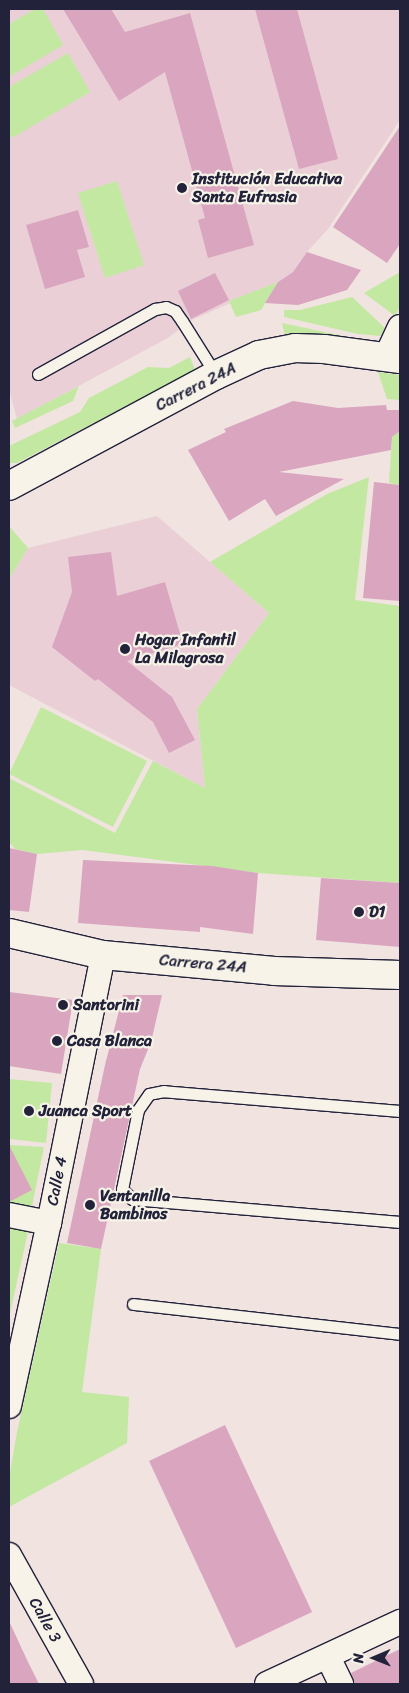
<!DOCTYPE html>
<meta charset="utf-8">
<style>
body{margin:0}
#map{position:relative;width:409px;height:1693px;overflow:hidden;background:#f1e3e0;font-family:Sriracha,sans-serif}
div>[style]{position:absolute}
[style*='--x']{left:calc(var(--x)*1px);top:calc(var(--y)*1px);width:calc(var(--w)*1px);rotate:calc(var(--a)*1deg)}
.built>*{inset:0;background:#ead0d6}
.green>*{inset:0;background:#c3e8a2}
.building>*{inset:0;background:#d9a5bf}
.roads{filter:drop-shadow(1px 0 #22223b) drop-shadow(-1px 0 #22223b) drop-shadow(0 1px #22223b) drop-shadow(0 -1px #22223b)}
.lane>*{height:11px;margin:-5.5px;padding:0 5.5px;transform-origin:5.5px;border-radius:5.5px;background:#f7f3e8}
.street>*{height:24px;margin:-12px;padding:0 12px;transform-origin:12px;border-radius:12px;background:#f7f3e8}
.secondary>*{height:28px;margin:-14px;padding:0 14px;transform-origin:14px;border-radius:14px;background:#f7f3e8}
.dots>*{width:14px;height:14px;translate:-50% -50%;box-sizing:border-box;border:2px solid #f7f3e8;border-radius:50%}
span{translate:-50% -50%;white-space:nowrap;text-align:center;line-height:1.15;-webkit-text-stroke:4.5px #f7f3e8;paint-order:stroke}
.poi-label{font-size:16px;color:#22223b;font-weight:700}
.left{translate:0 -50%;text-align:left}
.street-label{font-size:16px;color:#22223b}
.frame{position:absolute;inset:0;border:10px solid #22223b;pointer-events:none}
.north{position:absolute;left:349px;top:1633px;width:50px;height:50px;-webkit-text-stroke:4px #f7f3e8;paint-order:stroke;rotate:269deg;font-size:14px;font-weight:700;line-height:20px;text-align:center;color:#22223b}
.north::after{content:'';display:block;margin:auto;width:18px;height:22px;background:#22223b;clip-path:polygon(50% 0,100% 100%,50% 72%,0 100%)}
</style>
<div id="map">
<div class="built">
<i style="clip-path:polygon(9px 9px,400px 9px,400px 120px,328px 229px,307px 252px,293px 272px,278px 282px,192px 320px,168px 338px,17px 419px,9px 390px)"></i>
<i style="clip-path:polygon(157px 516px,269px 613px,197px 709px,205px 788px,9px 685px,9px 579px,28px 548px)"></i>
</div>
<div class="green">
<i style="clip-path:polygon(35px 9px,43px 9px,63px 45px,9px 77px,9px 24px)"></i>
<i style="clip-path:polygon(68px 53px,90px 92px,12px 138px,9px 132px,9px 87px)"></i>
<i style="clip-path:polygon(117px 181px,144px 265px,105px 278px,78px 193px)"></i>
<i style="clip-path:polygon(400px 272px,400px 306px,395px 316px,364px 293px)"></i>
<i style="clip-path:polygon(278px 282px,261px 310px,236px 317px,229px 301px)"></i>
<i style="clip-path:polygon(352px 297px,385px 328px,380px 336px,358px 334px,284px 317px,284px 310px,300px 310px)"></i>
<i style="clip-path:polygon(282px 323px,343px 336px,285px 336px)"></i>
<i style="clip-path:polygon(190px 357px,195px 370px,17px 463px,9px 463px,9px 446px,80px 412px,89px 398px,148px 367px,169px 368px)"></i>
<i style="clip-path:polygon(378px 372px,400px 375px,400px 400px,387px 399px)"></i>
<i style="clip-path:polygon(79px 386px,73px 401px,15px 428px,12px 421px)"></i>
<i style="clip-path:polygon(400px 431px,400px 485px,389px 483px,392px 437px)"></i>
<i style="clip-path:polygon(369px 477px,355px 600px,400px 606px,400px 883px,258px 873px,83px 850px,37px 854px,15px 849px,9px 842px,9px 778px,115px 833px,153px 761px,205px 788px,197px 709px,269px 613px,210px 562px,327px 494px)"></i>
<i style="clip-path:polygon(9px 526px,28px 548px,9px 579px)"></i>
<i style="clip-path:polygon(41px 707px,147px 761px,113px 827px,9px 774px)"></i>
<i style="clip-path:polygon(9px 1079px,52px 1083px,46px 1143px,9px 1139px)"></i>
<i style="clip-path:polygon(9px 1145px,44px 1147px,32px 1206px,9px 1203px)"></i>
<i style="clip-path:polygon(9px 1223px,29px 1227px,9px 1318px)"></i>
<i style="clip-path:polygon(59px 1243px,101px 1249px,82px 1392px,129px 1397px,127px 1443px,9px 1507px,9px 1478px,17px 1432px)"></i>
</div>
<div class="building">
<i style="clip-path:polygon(63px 9px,111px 9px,125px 32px,190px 13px,254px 245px,208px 258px,198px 220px,205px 218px,165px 72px,119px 101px)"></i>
<i style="clip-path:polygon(255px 9px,297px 9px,338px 159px,299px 169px)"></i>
<i style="clip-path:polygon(400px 126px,400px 244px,387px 263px,333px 227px)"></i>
<i style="clip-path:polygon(78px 210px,89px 247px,77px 250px,85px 277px,45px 289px,26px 225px)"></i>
<i style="clip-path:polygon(307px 252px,361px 270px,347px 290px,298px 305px,265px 303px,278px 282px,293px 272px)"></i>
<i style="clip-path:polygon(215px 273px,229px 300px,191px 319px,178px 291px)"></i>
<i style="clip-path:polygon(293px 401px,338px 408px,386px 405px,387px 410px,400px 410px,400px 431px,392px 437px,391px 450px,279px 472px,344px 479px,276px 516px,265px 499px,229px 521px,188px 450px,226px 432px,224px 429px)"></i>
<i style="clip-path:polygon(374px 482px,400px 485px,400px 601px,363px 598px)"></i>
<i style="clip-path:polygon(111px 552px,117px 596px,165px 582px,183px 644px,127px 661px,172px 697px,195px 740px,169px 753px,153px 722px,98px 679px,95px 681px,52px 647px,72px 592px,68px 557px)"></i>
<i style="clip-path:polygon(9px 848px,37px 854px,29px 912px,9px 910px)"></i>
<i style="clip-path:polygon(83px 860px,212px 866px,258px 873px,253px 934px,200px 927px,200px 932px,78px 923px)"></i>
<i style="clip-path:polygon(321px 878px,400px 883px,400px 947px,316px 940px)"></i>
<i style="clip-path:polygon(9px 992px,73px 1000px,61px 1074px,9px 1066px)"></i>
<i style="clip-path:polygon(123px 995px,162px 995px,151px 1042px,140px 1069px,101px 1249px,67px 1243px,105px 1065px)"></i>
<i style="clip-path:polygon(9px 1145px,32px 1190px,9px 1202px)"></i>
<i style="clip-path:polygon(225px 1425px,312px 1612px,236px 1648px,149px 1461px)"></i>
<i style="clip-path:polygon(9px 1621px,28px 1662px,39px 1684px,9px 1684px)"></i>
<i style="clip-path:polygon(400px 1649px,400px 1684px,355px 1684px,351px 1673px)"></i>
</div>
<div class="roads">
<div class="lane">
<i style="--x:38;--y:374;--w:134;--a:-29.1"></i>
<i style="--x:155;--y:309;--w:11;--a:-10"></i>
<i style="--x:166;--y:307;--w:10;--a:24"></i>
<i style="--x:175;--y:311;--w:12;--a:55"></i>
<i style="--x:182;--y:321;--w:64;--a:57.8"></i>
<i style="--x:400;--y:1111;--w:237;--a:-175.2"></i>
<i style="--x:164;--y:1091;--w:15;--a:169"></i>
<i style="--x:149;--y:1094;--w:19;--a:125"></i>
<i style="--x:138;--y:1110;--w:81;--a:101.4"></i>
<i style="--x:122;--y:1189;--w:14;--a:45"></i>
<i style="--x:132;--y:1199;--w:269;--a:4.9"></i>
<i style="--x:133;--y:1304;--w:269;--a:6.4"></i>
</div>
<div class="street">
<i style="--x:386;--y:357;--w:33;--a:-65"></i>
<i style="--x:9;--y:1215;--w:41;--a:11.3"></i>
<i style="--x:9;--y:1406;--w:187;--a:-77.7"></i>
<i style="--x:49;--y:1223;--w:273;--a:-78.6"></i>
<i style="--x:9;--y:1555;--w:148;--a:60.8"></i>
<i style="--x:328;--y:1657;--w:30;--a:64"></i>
<i style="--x:267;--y:1684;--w:147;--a:-25"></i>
</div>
<div class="secondary">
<i style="--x:9;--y:486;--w:235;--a:-28.2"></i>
<i style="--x:216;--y:375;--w:47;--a:-24.9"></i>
<i style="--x:259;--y:355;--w:37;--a:-11"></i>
<i style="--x:295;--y:348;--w:29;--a:2"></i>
<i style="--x:324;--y:349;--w:77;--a:7.5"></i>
<i style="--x:9;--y:933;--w:97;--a:13.2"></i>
<i style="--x:103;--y:955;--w:172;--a:5.3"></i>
<i style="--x:274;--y:971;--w:126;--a:1.8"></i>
</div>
</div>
<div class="dots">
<i style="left:182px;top:188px;background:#22223b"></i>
<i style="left:125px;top:649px;background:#22223b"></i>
<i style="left:359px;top:912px;background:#22223b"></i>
<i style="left:63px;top:1005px;background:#22223b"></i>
<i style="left:57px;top:1041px;background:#22223b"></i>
<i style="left:29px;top:1111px;background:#22223b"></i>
<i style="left:90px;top:1205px;background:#22223b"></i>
</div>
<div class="poi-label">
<span class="left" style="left:192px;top:188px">Institución Educativa<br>Santa Eufrasia</span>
<span class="left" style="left:135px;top:649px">Hogar Infantil<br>La Milagrosa</span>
<span class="left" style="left:369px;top:912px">D1</span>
<span class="left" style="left:73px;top:1005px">Santorini</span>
<span class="left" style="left:67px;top:1041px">Casa Blanca</span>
<span class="left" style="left:39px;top:1111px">Juanca Sport</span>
<span class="left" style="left:100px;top:1205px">Ventanilla<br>Bambinos</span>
</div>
<div class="street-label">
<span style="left:196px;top:387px;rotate:-27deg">Carrera 24A</span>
<span style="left:203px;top:964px;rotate:5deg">Carrera 24A</span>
<span style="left:57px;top:1181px;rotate:-79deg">Calle 4</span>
<span style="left:45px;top:1620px;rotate:61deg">Calle 3</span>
</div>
<div class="frame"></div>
<div class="north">N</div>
</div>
